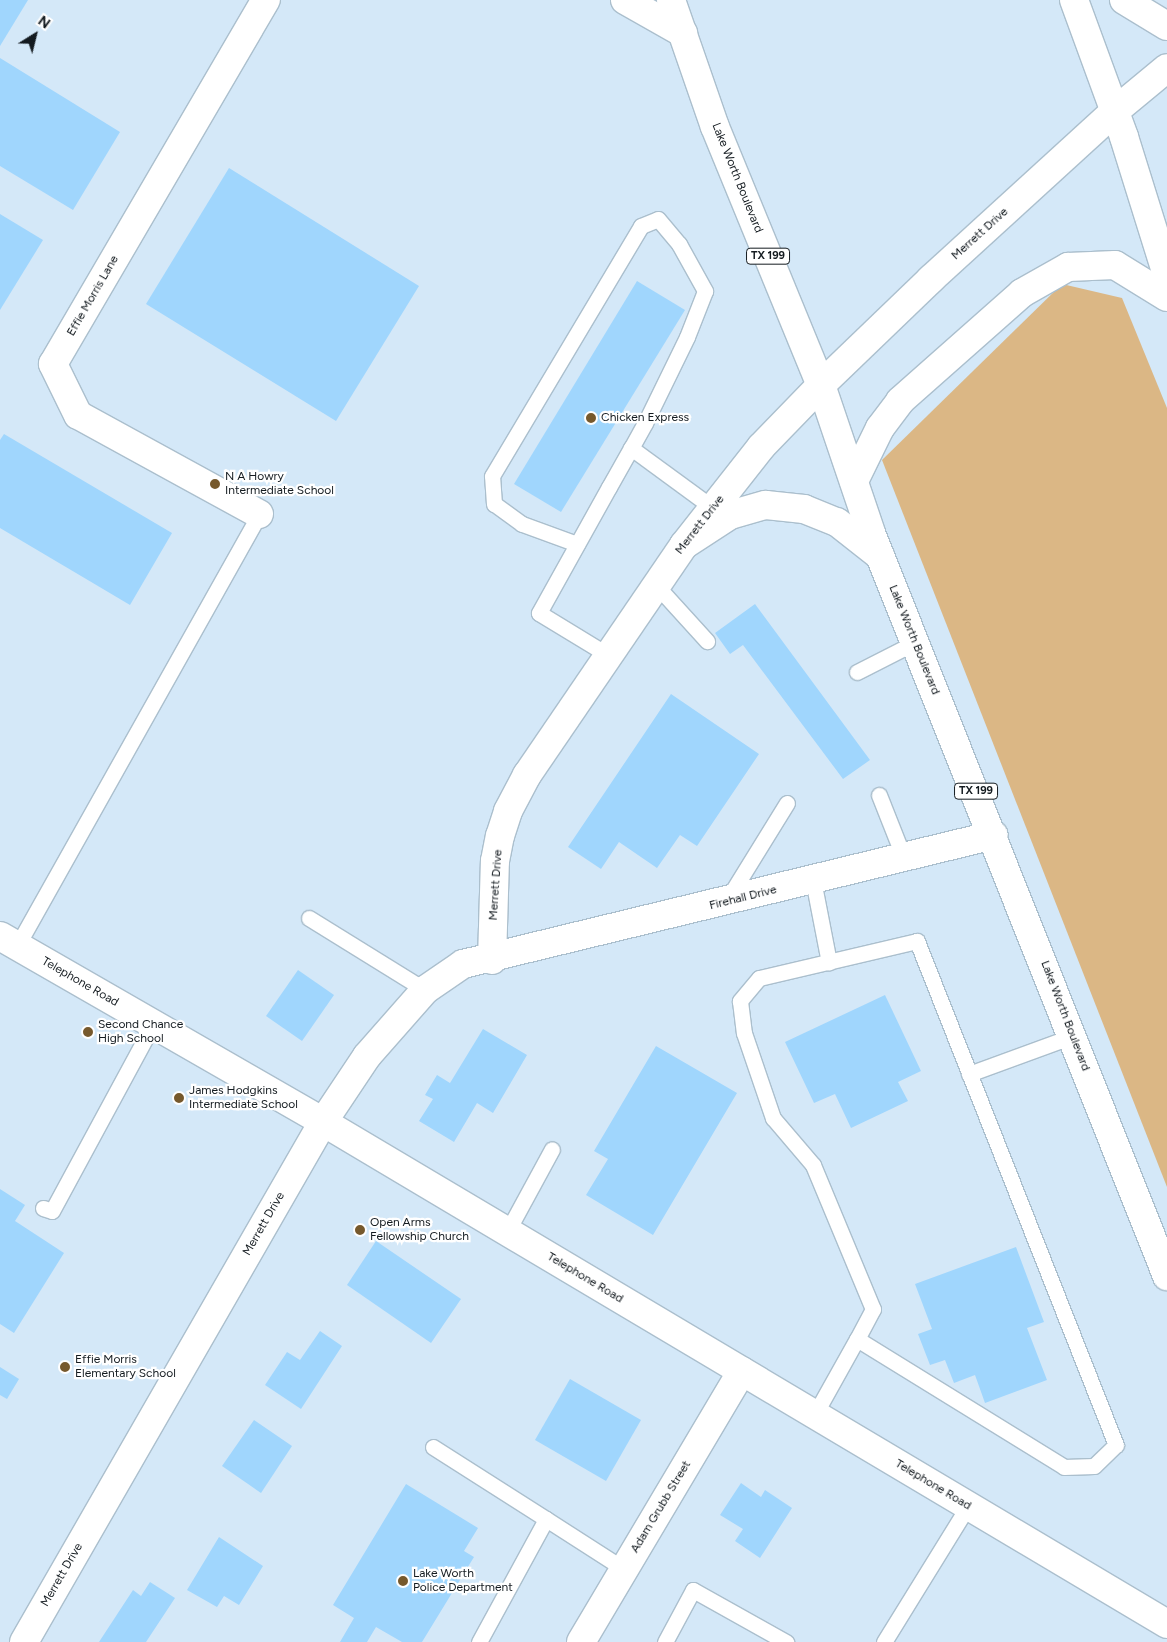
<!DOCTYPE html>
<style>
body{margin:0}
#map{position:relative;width:1167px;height:1642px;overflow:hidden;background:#d4e8f8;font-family:Figtree,sans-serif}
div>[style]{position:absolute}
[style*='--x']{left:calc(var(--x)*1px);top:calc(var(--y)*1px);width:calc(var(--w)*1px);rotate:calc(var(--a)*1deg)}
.green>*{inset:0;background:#dbb785}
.building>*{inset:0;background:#a0d6fd}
.roads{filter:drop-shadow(1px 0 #abbfcd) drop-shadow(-1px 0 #abbfcd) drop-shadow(0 1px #abbfcd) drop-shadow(0 -1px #abbfcd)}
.lane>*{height:15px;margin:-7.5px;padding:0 7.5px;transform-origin:7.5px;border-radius:7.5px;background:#fff}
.street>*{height:28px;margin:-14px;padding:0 14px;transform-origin:14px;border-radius:14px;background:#fff}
.secondary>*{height:28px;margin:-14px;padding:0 14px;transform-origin:14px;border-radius:14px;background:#fff}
.highway>*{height:28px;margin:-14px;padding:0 14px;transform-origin:14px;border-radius:14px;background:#fff}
.dots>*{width:14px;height:14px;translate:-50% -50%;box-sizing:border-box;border:2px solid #fff;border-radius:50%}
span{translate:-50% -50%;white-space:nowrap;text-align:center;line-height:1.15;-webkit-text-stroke:4.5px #fff;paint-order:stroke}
.shield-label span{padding:1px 4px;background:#fff;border:1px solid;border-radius:4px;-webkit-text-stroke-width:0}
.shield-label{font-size:11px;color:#141b20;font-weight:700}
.street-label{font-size:12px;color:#141b20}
.poi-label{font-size:12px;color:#141b20}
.left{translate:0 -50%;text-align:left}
.north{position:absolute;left:10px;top:10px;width:50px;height:50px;-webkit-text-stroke:4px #fff;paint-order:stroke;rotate:36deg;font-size:14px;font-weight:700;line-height:20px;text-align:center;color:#141b20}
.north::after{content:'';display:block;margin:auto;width:18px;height:22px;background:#141b20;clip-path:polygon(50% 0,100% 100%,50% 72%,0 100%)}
</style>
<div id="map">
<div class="green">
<i style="clip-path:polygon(1062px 284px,1122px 298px,1167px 408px,1167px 1187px,882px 460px)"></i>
</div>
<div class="building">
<i style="clip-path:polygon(0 0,28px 0,0 46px)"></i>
<i style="clip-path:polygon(0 58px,120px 132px,73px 210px,0 166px)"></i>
<i style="clip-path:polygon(229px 168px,419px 286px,336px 421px,146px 304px)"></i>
<i style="clip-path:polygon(0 214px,43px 240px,0 310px)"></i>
<i style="clip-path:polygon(637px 281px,685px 310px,561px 512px,514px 484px)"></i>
<i style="clip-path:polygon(4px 434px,172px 533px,130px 605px,0 528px,0 440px)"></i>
<i style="clip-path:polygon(755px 604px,870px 760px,843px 779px,743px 645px,730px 654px,715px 633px)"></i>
<i style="clip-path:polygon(671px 694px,759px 754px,697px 846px,680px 835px,657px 868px,619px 842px,601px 869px,568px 847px)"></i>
<i style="clip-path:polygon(298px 970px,334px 995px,302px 1041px,266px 1016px)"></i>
<i style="clip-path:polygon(885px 995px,921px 1071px,898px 1082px,908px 1101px,851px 1128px,835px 1094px,814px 1103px,785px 1042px)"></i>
<i style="clip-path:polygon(483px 1029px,527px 1055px,493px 1113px,477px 1103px,454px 1142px,419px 1121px,433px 1099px,425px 1095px,437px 1075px,450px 1083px)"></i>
<i style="clip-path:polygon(656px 1046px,737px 1093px,653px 1235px,586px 1195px,608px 1159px,594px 1151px)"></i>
<i style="clip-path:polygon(0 1189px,25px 1205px,15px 1221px,64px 1253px,14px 1333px,0 1324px)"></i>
<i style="clip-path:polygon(376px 1241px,461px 1299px,431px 1343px,347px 1285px)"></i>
<i style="clip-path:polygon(1016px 1247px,1044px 1322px,1027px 1328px,1047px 1380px,985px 1403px,975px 1375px,954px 1383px,945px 1360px,930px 1365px,918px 1334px,932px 1329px,915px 1284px)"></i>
<i style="clip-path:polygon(320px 1331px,342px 1346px,301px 1409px,265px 1385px,287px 1352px,300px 1360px)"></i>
<i style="clip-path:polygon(0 1367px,19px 1379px,7px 1399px,0 1395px)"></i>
<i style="clip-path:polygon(570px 1379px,641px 1420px,606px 1481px,535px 1440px)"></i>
<i style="clip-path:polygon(254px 1420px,292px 1446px,261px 1493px,222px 1466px)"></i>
<i style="clip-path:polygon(741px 1483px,761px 1497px,765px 1490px,792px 1508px,760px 1558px,735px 1541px,743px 1529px,720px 1515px)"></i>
<i style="clip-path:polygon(406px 1484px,478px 1528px,464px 1551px,474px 1557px,422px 1642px,402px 1642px,376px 1627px,367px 1642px,340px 1642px,354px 1618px,333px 1605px)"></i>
<i style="clip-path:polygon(219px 1537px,263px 1566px,239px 1605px,224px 1596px,217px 1607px,187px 1590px)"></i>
<i style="clip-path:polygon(150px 1582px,175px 1598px,146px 1642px,99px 1642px,133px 1590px,141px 1596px)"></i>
</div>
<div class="roads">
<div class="lane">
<i style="--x:631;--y:448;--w:102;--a:36.2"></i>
<i style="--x:577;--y:544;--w:59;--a:-160"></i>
<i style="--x:522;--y:524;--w:34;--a:-144"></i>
<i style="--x:494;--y:504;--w:28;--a:-94"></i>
<i style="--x:492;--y:476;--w:291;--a:-59.2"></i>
<i style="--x:641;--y:226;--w:18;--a:-22"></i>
<i style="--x:658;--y:219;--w:33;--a:50"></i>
<i style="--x:679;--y:244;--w:54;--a:61"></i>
<i style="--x:705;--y:291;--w:49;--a:111.4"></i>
<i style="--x:687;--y:337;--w:96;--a:116"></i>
<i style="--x:645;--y:423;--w:29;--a:119"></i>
<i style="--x:631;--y:448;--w:45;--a:119.4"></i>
<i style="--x:609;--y:487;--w:144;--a:119.1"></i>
<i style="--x:539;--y:613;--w:81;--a:31.3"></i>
<i style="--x:656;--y:585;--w:76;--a:47.7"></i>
<i style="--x:857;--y:672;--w:66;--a:-27"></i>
<i style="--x:879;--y:795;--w:68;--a:68.4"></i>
<i style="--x:813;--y:880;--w:84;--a:79"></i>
<i style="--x:727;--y:900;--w:114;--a:-58.3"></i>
<i style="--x:309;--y:918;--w:137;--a:31.8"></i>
<i style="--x:17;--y:946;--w:495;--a:-60.7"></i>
<i style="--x:969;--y:1074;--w:111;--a:-20.1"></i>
<i style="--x:43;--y:1208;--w:9;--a:18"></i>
<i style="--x:52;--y:1211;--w:213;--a:-61.6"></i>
<i style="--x:507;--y:1232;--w:94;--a:-61.5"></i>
<i style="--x:815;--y:1414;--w:86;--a:-60.8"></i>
<i style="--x:857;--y:1339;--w:243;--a:31.7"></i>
<i style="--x:1064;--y:1467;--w:30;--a:-2"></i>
<i style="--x:1094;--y:1466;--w:30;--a:-44"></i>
<i style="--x:1116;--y:1445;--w:542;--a:-111.55"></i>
<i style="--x:917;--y:941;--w:162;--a:166.8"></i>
<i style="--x:759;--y:978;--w:30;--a:130"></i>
<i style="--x:740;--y:1001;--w:32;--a:83"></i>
<i style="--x:744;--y:1033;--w:90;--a:71.2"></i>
<i style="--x:773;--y:1118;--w:62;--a:49.6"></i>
<i style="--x:813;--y:1165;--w:156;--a:67.4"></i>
<i style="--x:873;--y:1309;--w:34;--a:118"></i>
<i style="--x:433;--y:1447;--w:134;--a:32.5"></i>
<i style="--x:479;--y:1642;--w:140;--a:-61.4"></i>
<i style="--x:546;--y:1519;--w:93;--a:32.7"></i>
<i style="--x:665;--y:1642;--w:59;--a:-61.7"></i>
<i style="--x:693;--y:1590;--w:107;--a:29.2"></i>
<i style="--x:884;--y:1642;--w:160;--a:-58.3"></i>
</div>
<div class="street">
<i style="--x:625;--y:0;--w:67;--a:29.6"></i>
<i style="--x:259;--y:514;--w:206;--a:-151.3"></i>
<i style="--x:78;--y:415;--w:57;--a:-116.1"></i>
<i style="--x:53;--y:364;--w:422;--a:-59.7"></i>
<i style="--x:0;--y:936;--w:373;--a:29.9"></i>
<i style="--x:323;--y:1122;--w:982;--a:30.74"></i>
<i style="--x:492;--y:960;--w:99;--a:-88.3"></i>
<i style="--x:495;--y:861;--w:25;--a:-79"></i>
<i style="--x:500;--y:836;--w:26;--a:-72"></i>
<i style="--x:508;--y:811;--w:41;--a:-62.2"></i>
<i style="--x:527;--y:775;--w:278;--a:-55.7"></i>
<i style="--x:684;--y:545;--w:125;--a:-51.8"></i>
<i style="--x:761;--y:447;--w:86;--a:-45.9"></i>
<i style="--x:24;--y:1642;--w:600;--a:-60.1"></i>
<i style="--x:323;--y:1122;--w:79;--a:-56.3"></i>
<i style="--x:367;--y:1056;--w:88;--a:-48.7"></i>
<i style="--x:425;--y:990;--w:46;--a:-34.4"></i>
<i style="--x:463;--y:964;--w:546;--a:-13.65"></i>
<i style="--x:581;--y:1642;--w:315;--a:-59.3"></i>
</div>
<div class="secondary">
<i style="--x:821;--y:385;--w:153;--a:-43.9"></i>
<i style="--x:931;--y:279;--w:249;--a:-42.4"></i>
<i style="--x:1115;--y:111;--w:67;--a:-39.6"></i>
</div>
<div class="highway">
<i style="--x:671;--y:0;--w:134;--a:70.9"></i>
<i style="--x:715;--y:127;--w:279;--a:67.7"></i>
<i style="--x:821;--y:385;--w:156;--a:71.3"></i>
<i style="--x:871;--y:533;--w:800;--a:68.28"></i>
<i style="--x:1074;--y:0;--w:146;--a:69.9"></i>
<i style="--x:1124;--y:137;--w:145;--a:72.7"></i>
<i style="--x:1124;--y:0;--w:50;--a:31.2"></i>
<i style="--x:854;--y:481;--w:59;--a:-63.9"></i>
<i style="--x:880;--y:428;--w:34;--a:-53"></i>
<i style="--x:900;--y:401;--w:163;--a:-41.5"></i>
<i style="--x:1022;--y:293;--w:53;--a:-29.5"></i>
<i style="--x:1068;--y:267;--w:47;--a:-2.4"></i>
<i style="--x:1115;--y:265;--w:61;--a:31.6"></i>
<i style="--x:684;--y:545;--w:55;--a:-33.1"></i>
<i style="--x:730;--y:515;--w:37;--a:-16"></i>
<i style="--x:766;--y:505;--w:38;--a:6"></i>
<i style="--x:804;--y:509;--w:35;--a:22"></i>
<i style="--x:837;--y:522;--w:55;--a:38.3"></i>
</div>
</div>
<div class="dots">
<i style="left:591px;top:418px;background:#76592d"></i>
<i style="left:215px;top:484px;background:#76592d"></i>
<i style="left:88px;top:1032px;background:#76592d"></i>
<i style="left:179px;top:1098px;background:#76592d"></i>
<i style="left:360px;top:1230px;background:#76592d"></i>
<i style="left:65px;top:1367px;background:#76592d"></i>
<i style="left:403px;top:1581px;background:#76592d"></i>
</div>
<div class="shield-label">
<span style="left:768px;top:256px">TX 199</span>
<span style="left:976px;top:791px">TX 199</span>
</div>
<div class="street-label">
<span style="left:737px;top:178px;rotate:68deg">Lake Worth Boulevard</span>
<span style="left:980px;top:234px;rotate:-42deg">Merrett Drive</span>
<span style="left:93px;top:296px;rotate:-60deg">Effie Morris Lane</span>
<span style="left:700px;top:525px;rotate:-52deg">Merrett Drive</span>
<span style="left:914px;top:640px;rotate:68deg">Lake Worth Boulevard</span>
<span style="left:496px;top:885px;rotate:-86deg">Merrett Drive</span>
<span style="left:743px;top:898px;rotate:-14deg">Firehall Drive</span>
<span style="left:80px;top:982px;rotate:30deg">Telephone Road</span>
<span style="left:1065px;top:1016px;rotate:69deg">Lake Worth Boulevard</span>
<span style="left:264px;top:1224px;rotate:-60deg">Merrett Drive</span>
<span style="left:585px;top:1278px;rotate:31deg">Telephone Road</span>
<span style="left:933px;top:1485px;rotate:31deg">Telephone Road</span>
<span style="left:661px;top:1507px;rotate:-59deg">Adam Grubb Street</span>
<span style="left:62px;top:1575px;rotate:-60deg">Merrett Drive</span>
</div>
<div class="poi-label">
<span class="left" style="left:601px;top:418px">Chicken Express</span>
<span class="left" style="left:225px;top:484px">N A Howry<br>Intermediate School</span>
<span class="left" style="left:98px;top:1032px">Second Chance<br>High School</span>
<span class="left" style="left:189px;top:1098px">James Hodgkins<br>Intermediate School</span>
<span class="left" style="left:370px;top:1230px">Open Arms<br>Fellowship Church</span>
<span class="left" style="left:75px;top:1367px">Effie Morris<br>Elementary School</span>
<span class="left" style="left:413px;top:1581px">Lake Worth<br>Police Department</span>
</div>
<div class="north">N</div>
</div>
